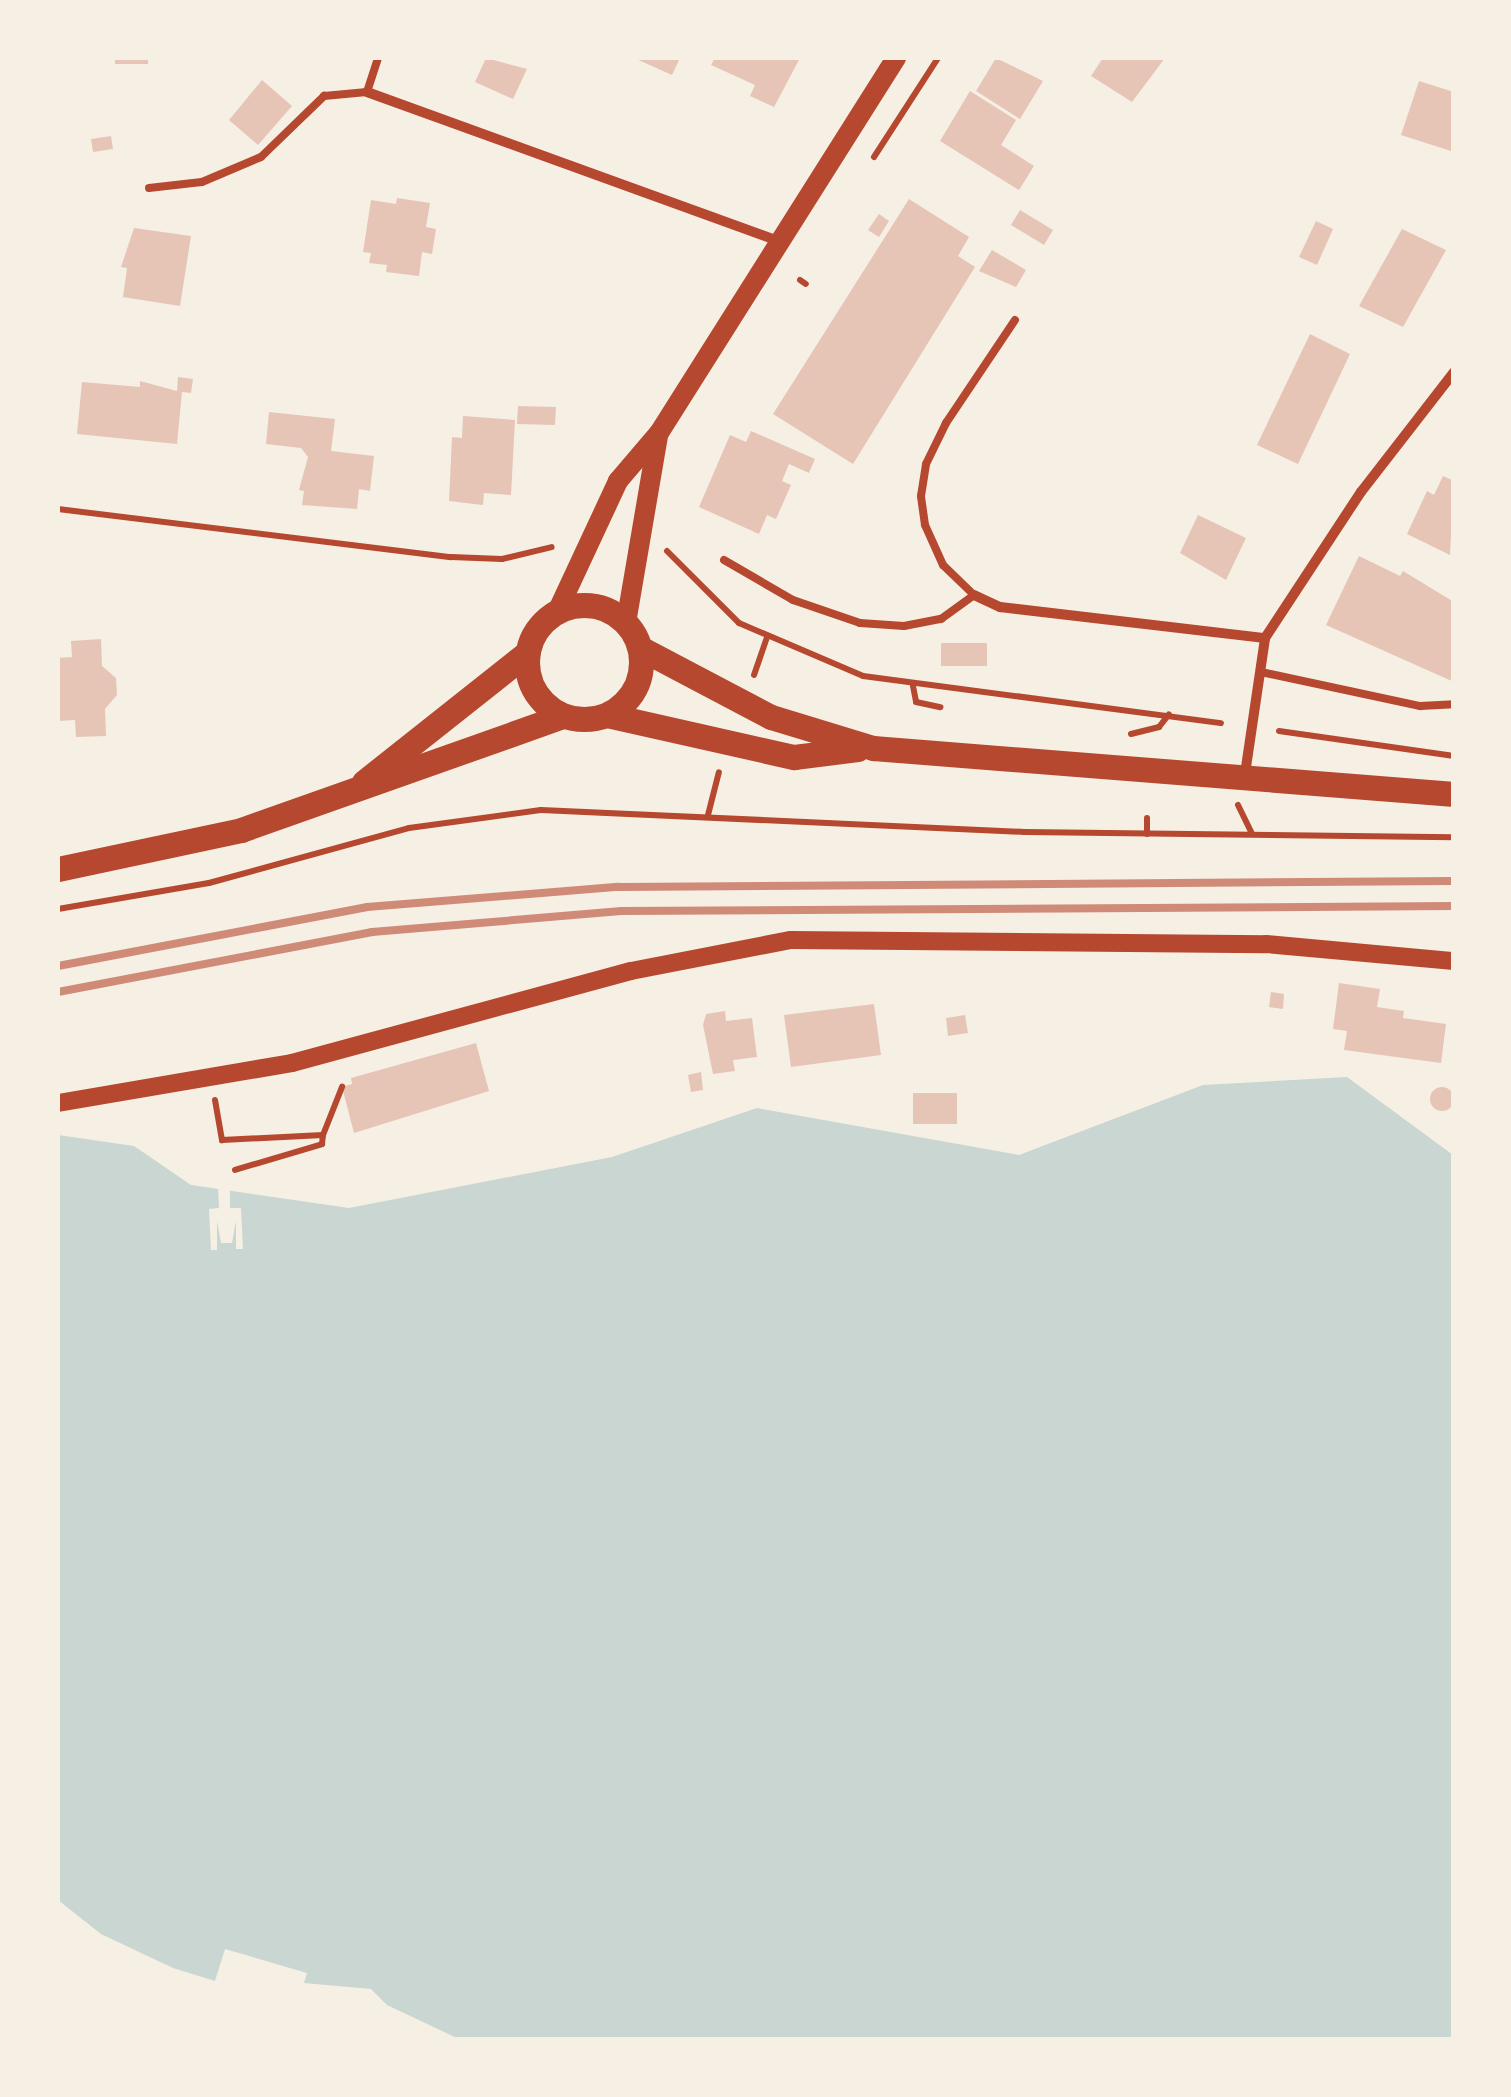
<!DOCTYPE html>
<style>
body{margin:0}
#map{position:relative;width:1511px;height:2097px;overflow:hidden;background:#f6efe4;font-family:"Asap Condensed",sans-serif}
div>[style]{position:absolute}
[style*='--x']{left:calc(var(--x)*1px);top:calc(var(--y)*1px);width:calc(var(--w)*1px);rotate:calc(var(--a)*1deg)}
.water>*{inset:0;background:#c9d6d2}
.pier>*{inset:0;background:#f6efe4}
.building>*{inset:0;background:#e6c5b7}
.round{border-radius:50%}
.path>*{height:6px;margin:-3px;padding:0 3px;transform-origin:3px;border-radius:3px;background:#b5482f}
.service>*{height:8px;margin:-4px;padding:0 4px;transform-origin:4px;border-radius:4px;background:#b5482f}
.minor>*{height:10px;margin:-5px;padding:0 5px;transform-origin:5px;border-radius:5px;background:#b5482f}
.tertiary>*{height:18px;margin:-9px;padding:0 9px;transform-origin:9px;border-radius:9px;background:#b5482f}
.secondary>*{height:20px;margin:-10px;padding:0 10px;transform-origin:10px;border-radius:10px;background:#b5482f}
.primary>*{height:25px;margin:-12.5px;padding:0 12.5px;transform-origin:12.5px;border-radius:12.5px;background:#b5482f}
.primary>.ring{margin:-12.5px;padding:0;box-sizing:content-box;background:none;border:25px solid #b5482f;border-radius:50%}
.rail>*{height:8px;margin:-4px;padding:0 4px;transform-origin:4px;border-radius:4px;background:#cf8b77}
span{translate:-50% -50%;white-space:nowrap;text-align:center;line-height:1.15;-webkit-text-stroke:10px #f6efe4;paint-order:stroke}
.frame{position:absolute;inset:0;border:60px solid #f6efe4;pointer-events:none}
</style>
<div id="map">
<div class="water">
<i style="clip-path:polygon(1347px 1077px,1453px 1155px,1453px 2039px,459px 2039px,387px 2005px,371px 1989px,304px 1983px,307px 1973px,225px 1949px,215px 1981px,173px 1968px,101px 1934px,58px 1900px,58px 1135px,134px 1146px,191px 1185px,349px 1208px,612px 1157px,757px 1108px,1019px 1155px,1203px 1085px)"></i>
</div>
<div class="pier">
<i style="clip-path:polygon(212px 1183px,236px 1186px,230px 1187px,230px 1208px,241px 1208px,243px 1249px,236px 1249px,236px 1221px,232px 1243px,221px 1243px,217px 1221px,217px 1250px,211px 1250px,209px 1209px,219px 1208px,218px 1187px)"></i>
</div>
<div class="building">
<i style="clip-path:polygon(115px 58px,148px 58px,148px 64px,115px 64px)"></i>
<i style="clip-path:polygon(486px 58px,527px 69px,513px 99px,475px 82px)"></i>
<i style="clip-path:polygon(634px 58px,680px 58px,672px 75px)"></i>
<i style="clip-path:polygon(715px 58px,800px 58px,774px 107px,750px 96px,755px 85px,711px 65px)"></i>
<i style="clip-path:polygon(996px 58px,1043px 81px,1020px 119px,976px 91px)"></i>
<i style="clip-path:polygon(1103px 58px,1165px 58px,1132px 102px,1091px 76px)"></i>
<i style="clip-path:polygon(262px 80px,292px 106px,258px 145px,229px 120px)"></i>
<i style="clip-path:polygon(1419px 81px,1454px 92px,1454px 152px,1401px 135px)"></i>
<i style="clip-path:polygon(970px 91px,1016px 120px,1001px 145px,1034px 166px,1019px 190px,940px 141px)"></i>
<i style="clip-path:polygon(111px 136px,113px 149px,93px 152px,91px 139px)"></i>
<i style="clip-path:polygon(397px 198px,430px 203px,426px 227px,436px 229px,432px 254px,422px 252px,419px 276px,386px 272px,387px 265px,369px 263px,371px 253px,363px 252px,371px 200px,396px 204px)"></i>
<i style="clip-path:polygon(909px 199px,969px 237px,958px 256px,975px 267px,853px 464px,773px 414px)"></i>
<i style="clip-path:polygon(1020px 210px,1053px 230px,1044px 245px,1011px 225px)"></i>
<i style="clip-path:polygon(879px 214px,889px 221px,879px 237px,868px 230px)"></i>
<i style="clip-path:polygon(1316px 221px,1333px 229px,1317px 265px,1299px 257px)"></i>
<i style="clip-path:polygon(134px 228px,191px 236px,180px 306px,123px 297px,127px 268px,121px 267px)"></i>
<i style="clip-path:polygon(1402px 229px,1446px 250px,1403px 327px,1359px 306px)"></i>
<i style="clip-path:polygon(992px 250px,1026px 270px,1016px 287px,979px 271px)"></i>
<i style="clip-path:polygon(1310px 334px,1350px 354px,1298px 464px,1257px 445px)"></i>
<i style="clip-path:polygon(178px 377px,193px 379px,191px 393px,182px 392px,177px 444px,77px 434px,82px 382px,140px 387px,140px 381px,177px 391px)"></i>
<i style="clip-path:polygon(518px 406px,556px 407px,555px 425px,517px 424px)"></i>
<i style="clip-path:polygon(269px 412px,335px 419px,331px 451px,374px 456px,370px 491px,359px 489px,357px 509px,302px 505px,304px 491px,299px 490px,308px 457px,301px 448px,266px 444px)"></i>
<i style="clip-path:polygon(463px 416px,515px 420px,511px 495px,484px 493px,483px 505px,449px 501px,452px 437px,462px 438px)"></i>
<i style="clip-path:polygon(751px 431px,815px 459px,809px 473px,789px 464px,782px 481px,791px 485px,776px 519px,767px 515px,759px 534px,699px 507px,730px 435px,746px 442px)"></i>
<i style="clip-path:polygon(1443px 476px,1454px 481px,1450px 555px,1407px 534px,1427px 491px,1434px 495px)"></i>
<i style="clip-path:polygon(1198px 515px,1246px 538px,1226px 580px,1180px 553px)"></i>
<i style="clip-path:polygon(1359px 556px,1400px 576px,1403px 571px,1454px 602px,1454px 682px,1326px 625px)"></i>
<i style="clip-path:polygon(101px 639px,102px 666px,116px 678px,117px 695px,105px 709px,106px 736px,76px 737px,75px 720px,58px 721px,58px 658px,72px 657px,71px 641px)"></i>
<i style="clip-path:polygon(941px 643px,987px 643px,987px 666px,941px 666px)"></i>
<i style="clip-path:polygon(1339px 983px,1380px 989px,1377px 1007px,1404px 1011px,1403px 1018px,1446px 1024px,1441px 1063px,1344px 1050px,1347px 1031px,1333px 1029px)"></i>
<i style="clip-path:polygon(1271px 992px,1284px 994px,1283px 1009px,1269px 1007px)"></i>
<i style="clip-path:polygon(874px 1004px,881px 1055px,791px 1067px,784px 1015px)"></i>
<i style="clip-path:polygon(725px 1011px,726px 1021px,752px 1018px,757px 1057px,733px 1060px,735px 1071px,713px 1074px,703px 1025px,706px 1014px)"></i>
<i style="clip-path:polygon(965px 1015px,968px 1033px,948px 1036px,946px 1018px)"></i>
<i style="clip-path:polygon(476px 1043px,489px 1091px,354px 1133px,342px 1087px,352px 1084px,351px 1078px)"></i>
<i style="clip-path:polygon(701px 1072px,703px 1090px,691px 1092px,688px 1075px)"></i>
<i class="round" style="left:1430px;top:1087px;width:24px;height:24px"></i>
<i style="clip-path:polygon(913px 1093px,957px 1093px,957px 1124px,913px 1124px)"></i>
</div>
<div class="path">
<i style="--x:874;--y:157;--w:118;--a:-57.1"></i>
<i style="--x:800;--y:280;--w:7;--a:34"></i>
<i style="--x:58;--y:509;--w:396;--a:7"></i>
<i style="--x:451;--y:557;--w:51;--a:2.2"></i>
<i style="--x:502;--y:559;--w:51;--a:-13.5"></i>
<i style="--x:667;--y:551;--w:102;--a:45"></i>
<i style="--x:739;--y:623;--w:135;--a:23.1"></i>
<i style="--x:863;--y:676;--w:361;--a:7.5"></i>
<i style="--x:754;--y:675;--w:39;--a:-71"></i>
<i style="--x:913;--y:686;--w:16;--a:79"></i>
<i style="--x:916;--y:702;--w:25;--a:12"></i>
<i style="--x:1279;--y:731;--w:177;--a:8.1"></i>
<i style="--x:1131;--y:734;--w:29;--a:-14"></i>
<i style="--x:1159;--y:727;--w:16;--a:-52"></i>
<i style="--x:1238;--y:805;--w:32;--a:64"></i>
<i style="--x:708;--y:815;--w:44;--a:-75.7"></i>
<i style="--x:1147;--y:818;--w:16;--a:90"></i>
<i style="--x:58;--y:909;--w:153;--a:-9.8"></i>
<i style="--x:209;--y:883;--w:207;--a:-15.4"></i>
<i style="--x:409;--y:828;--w:133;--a:-7.8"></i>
<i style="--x:541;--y:810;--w:484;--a:2.6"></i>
<i style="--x:1025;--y:832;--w:429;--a:0.7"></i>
<i style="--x:215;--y:1100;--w:41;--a:80.1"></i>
<i style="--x:222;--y:1140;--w:101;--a:-2.8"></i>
<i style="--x:323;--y:1135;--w:52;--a:-68.4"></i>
<i style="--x:235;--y:1170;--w:91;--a:-16.6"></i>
<i style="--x:322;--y:1144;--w:9;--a:-84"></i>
</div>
<div class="service">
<i style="--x:149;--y:188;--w:53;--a:-6.5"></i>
<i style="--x:202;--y:182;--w:64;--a:-23"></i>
<i style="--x:261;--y:157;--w:88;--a:-44.1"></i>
<i style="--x:324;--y:96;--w:43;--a:-5.3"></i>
<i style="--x:367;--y:92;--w:36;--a:-72"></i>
<i style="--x:724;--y:560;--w:80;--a:30.1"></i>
<i style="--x:793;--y:600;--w:71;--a:18.9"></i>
<i style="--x:860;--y:623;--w:44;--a:3.9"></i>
<i style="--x:904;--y:626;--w:38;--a:-11"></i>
<i style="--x:941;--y:619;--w:41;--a:-36"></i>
<i style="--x:974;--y:595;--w:43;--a:-135.9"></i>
<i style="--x:943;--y:565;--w:44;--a:-114.2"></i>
<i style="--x:925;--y:525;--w:29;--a:-98"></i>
<i style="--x:921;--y:496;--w:32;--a:-81"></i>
<i style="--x:926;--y:464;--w:46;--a:-64"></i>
<i style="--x:946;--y:423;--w:124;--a:-56.2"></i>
<i style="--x:1261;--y:672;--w:163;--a:12.1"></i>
<i style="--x:1420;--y:706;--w:34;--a:-3"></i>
</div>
<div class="minor">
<i style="--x:367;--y:92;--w:438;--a:19.9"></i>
<i style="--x:974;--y:595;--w:29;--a:25"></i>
<i style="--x:1000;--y:607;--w:267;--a:6.7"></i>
<i style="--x:1245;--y:774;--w:137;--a:-81.6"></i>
<i style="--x:1265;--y:638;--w:175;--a:-56.7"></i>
<i style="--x:1361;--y:492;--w:152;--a:-52.2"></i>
</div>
<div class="tertiary">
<i style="--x:58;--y:1103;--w:237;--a:-9.7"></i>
<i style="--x:292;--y:1063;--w:351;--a:-15.2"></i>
<i style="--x:631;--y:971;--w:163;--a:-11"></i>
<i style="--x:791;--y:940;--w:475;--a:0.5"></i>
<i style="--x:1266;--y:944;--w:189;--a:5.2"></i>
</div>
<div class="secondary">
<i style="--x:557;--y:612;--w:145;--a:-65"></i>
<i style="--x:618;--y:481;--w:63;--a:-49.5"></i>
<i style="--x:659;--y:433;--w:444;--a:-57.7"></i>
<i style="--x:626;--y:623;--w:191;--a:-80.3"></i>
</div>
<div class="primary">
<i class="ring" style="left:527px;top:605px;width:89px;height:89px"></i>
<i style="--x:640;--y:648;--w:148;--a:27.8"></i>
<i style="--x:771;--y:717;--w:107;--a:16.9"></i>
<i style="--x:873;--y:748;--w:583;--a:4.53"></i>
<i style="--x:607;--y:715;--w:192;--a:12.7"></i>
<i style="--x:794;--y:757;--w:64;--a:-7.1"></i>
<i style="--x:364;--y:782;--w:209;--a:-38.4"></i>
<i style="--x:58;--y:869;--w:187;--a:-12"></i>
<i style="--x:241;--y:830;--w:342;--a:-19.5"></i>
</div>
<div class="rail">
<i style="--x:58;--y:966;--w:315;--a:-10.8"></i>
<i style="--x:367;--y:907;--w:252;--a:-4.6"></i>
<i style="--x:618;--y:887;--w:836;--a:-0.41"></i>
<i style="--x:58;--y:992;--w:320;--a:-10.8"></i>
<i style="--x:372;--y:932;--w:250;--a:-4.8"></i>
<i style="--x:621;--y:911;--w:833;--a:-0.34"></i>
</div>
<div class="frame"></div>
</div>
